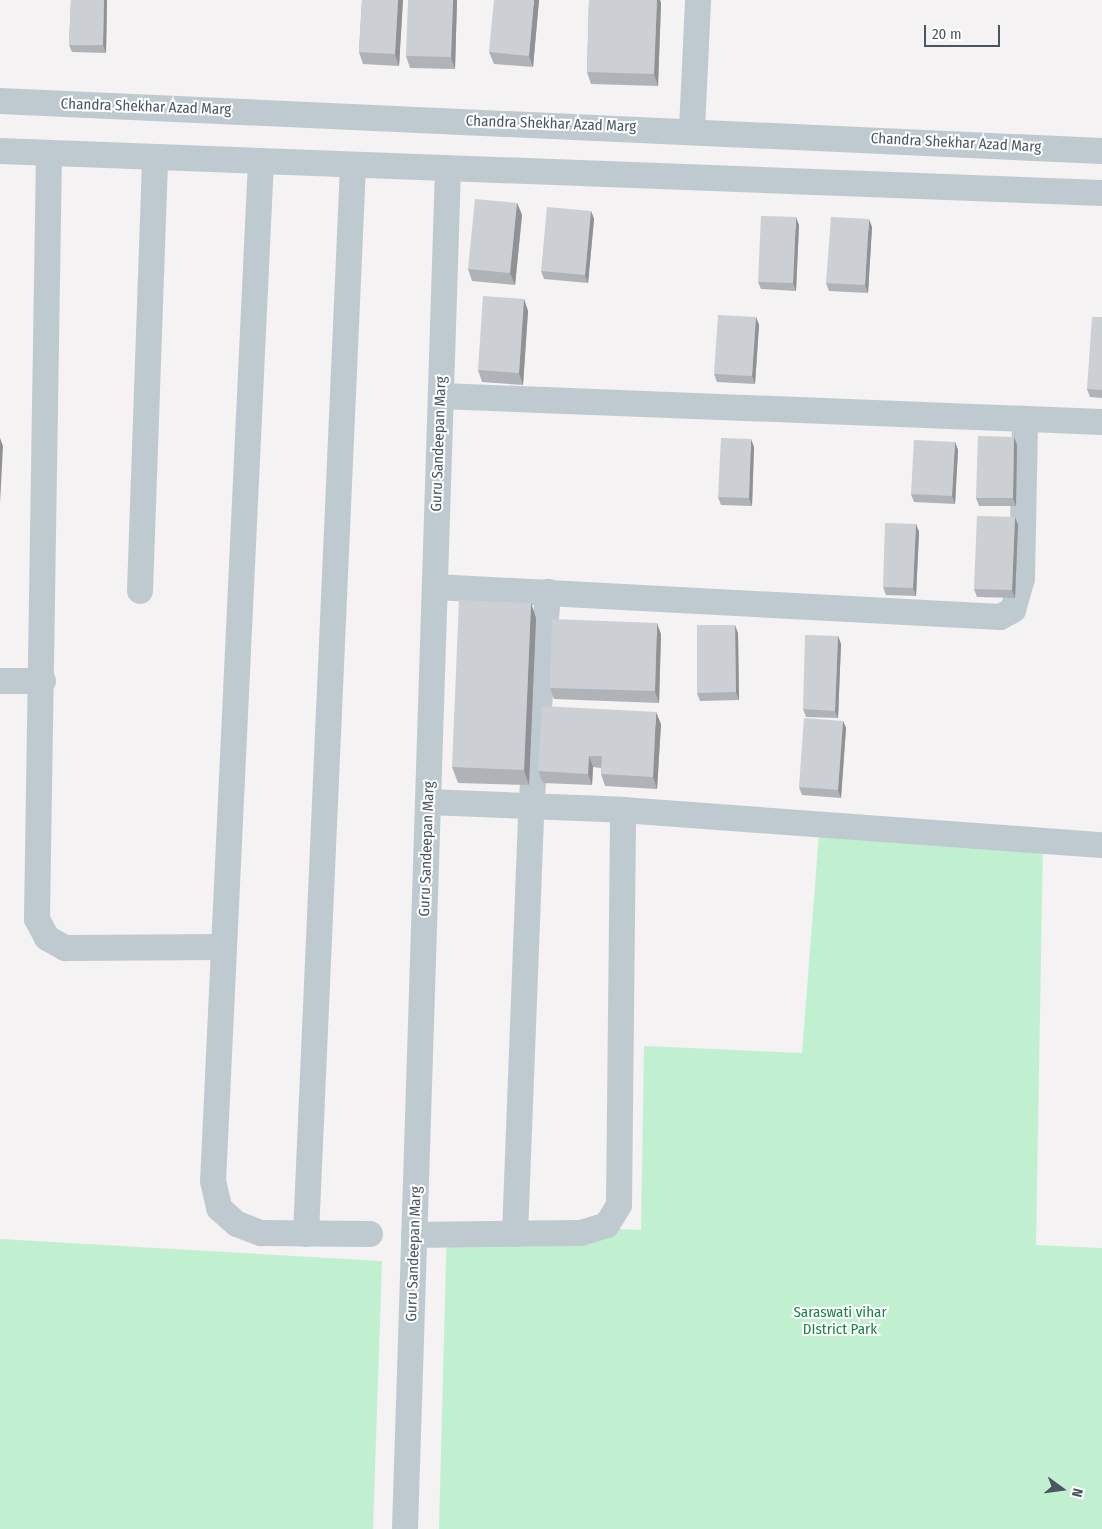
<!DOCTYPE html>
<style>
body{margin:0}
#map{position:relative;width:1102px;height:1529px;overflow:hidden;background:#f4f2f2;font-family:"Fira Sans Condensed",sans-serif}
div>[style]{position:absolute}
[style*='--x']{left:calc(var(--x)*1px);top:calc(var(--y)*1px);width:calc(var(--w)*1px);rotate:calc(var(--a)*1deg)}
.green>*{inset:0;background:#c1f0d0}
.minor>*{height:26px;margin:-13px;padding:0 13px;transform-origin:13px;border-radius:13px;background:#bfcad0}
.wall>*{inset:0;background:#afb2b6}
.shaded-wall>*{inset:0;background:#8f9194}
.building>*{inset:0;background:#cccfd4}
span{translate:-50% -50%;white-space:nowrap;text-align:center;line-height:1.15;-webkit-text-stroke:4px #fff;paint-order:stroke}
.street-label{font-size:15px;color:#49565f}
.park-label{font-size:15px;color:#178347}
.north{position:absolute;left:1037px;top:1464px;width:50px;height:50px;-webkit-text-stroke:4px #fff;paint-order:stroke;rotate:104deg;font-size:14px;font-weight:700;line-height:20px;text-align:center;color:#49565f}
.north::after{content:'';display:block;margin:auto;width:18px;height:22px;background:#49565f;clip-path:polygon(50% 0,100% 100%,50% 72%,0 100%)}
.scale{position:absolute;left:924px;top:25px;width:76px;height:22px;box-sizing:border-box;border:2px solid #49565f;border-top:0;padding-left:6px;font-size:15px;line-height:18px;white-space:nowrap;color:#49565f;-webkit-text-stroke:4px #fff;paint-order:stroke}
</style>
<div id="map">
<div class="green">
<i style="clip-path:polygon(819px 834px,1043px 840px,1036px 1245px,1102px 1248px,1102px 1529px,439px 1529px,447px 1222px,641px 1230px,644px 1046px,802px 1053px)"></i>
<i style="clip-path:polygon(0 1239px,382px 1261px,373px 1529px,0 1529px)"></i>
</div>
<div class="minor">
<i style="--x:0;--y:101;--w:1103;--a:2.6"></i>
<i style="--x:692;--y:129;--w:129;--a:-87.3"></i>
<i style="--x:0;--y:151;--w:1103;--a:2.18"></i>
<i style="--x:49;--y:153;--w:766;--a:90.9"></i>
<i style="--x:37;--y:919;--w:21;--a:62"></i>
<i style="--x:47;--y:938;--w:21;--a:29"></i>
<i style="--x:65;--y:948;--w:159;--a:-0.4"></i>
<i style="--x:261;--y:161;--w:1021;--a:92.69"></i>
<i style="--x:213;--y:1181;--w:28;--a:77"></i>
<i style="--x:219;--y:1208;--w:24;--a:42"></i>
<i style="--x:237;--y:1224;--w:26;--a:21"></i>
<i style="--x:261;--y:1233;--w:109;--a:0.5"></i>
<i style="--x:441;--y:396;--w:662;--a:2.25"></i>
<i style="--x:435;--y:587;--w:566;--a:3.04"></i>
<i style="--x:1000;--y:617;--w:15;--a:-28"></i>
<i style="--x:1013;--y:610;--w:32;--a:-74"></i>
<i style="--x:1022;--y:579;--w:160;--a:-88.9"></i>
<i style="--x:140;--y:591;--w:434;--a:-88"></i>
<i style="--x:0;--y:681;--w:43;--a:0"></i>
<i style="--x:428;--y:802;--w:195;--a:2.3"></i>
<i style="--x:623;--y:810;--w:480;--a:4.2"></i>
<i style="--x:306;--y:1234;--w:1070;--a:-87.48"></i>
<i style="--x:515;--y:1234;--w:425;--a:-87.8"></i>
<i style="--x:531;--y:809;--w:218;--a:-85.5"></i>
<i style="--x:414;--y:1235;--w:167;--a:-0.7"></i>
<i style="--x:581;--y:1233;--w:27;--a:-17"></i>
<i style="--x:607;--y:1225;--w:23;--a:-59"></i>
<i style="--x:619;--y:1205;--w:395;--a:-89.4"></i>
<i style="--x:405;--y:1529;--w:1361;--a:-88.19"></i>
</div>
<div class="wall">
<i style="clip-path:polygon(71px 0,107px 0,106px 53px,72px 52px,69px 45px)"></i>
<i style="clip-path:polygon(362px 0,403px 0,399px 66px,363px 64px,359px 52px)"></i>
<i style="clip-path:polygon(457px 0,455px 69px,410px 68px,406px 56px)"></i>
<i style="clip-path:polygon(539px 0,533px 67px,494px 64px,489px 52px)"></i>
<i style="clip-path:polygon(589px 0,660px 0,661px 3px,658px 86px,591px 84px,587px 72px)"></i>
<i style="clip-path:polygon(517px 203px,522px 215px,515px 285px,472px 281px,468px 269px)"></i>
<i style="clip-path:polygon(591px 211px,594px 219px,588px 283px,544px 279px,541px 271px)"></i>
<i style="clip-path:polygon(799px 225px,796px 291px,761px 289px,758px 282px)"></i>
<i style="clip-path:polygon(872px 227px,868px 293px,829px 291px,826px 283px)"></i>
<i style="clip-path:polygon(524px 299px,528px 311px,523px 385px,482px 382px,478px 370px)"></i>
<i style="clip-path:polygon(756px 317px,759px 325px,755px 384px,717px 382px,714px 374px)"></i>
<i style="clip-path:polygon(1102px 317px,1102px 398px,1090px 397px,1087px 389px)"></i>
<i style="clip-path:polygon(1014px 437px,1017px 445px,1016px 506px,979px 506px,976px 498px)"></i>
<i style="clip-path:polygon(955px 442px,958px 450px,955px 504px,914px 502px,911px 494px)"></i>
<i style="clip-path:polygon(754px 447px,752px 506px,721px 505px,718px 497px)"></i>
<i style="clip-path:polygon(1015px 517px,1018px 525px,1015px 598px,977px 597px,974px 589px)"></i>
<i style="clip-path:polygon(916px 524px,919px 532px,916px 596px,886px 595px,883px 587px)"></i>
<i style="clip-path:polygon(531px 603px,536px 618px,529px 785px,458px 783px,452px 767px)"></i>
<i style="clip-path:polygon(738px 633px,739px 700px,700px 701px,697px 693px)"></i>
<i style="clip-path:polygon(661px 634px,659px 703px,554px 699px,550px 688px)"></i>
<i style="clip-path:polygon(838px 636px,841px 644px,838px 718px,806px 717px,803px 709px)"></i>
<i style="clip-path:polygon(843px 721px,846px 728px,841px 798px,802px 795px,799px 787px)"></i>
<i style="clip-path:polygon(661px 724px,657px 789px,605px 786px,601px 774px,601px 768px,593px 767px,592px 785px,543px 783px,538px 771px)"></i>
</div>
<div class="shaded-wall">
<i style="clip-path:polygon(104px 0,107px 0,106px 53px,103px 45px)"></i>
<i style="clip-path:polygon(398px 0,403px 0,399px 66px,395px 54px)"></i>
<i style="clip-path:polygon(453px 0,457px 0,455px 69px,451px 57px)"></i>
<i style="clip-path:polygon(534px 0,539px 0,533px 67px,529px 56px)"></i>
<i style="clip-path:polygon(657px 0,660px 0,661px 3px,658px 86px,654px 74px)"></i>
<i style="clip-path:polygon(517px 203px,522px 215px,515px 285px,510px 273px)"></i>
<i style="clip-path:polygon(591px 211px,594px 219px,588px 283px,585px 275px)"></i>
<i style="clip-path:polygon(796px 217px,799px 225px,796px 291px,793px 283px)"></i>
<i style="clip-path:polygon(869px 219px,872px 227px,868px 293px,865px 285px)"></i>
<i style="clip-path:polygon(524px 299px,528px 311px,523px 385px,519px 373px)"></i>
<i style="clip-path:polygon(756px 317px,759px 325px,755px 384px,752px 376px)"></i>
<i style="clip-path:polygon(1014px 437px,1017px 445px,1016px 506px,1013px 498px)"></i>
<i style="clip-path:polygon(0 438px,3px 446px,0 503px)"></i>
<i style="clip-path:polygon(751px 439px,754px 447px,752px 506px,749px 498px)"></i>
<i style="clip-path:polygon(955px 442px,958px 450px,955px 504px,952px 496px)"></i>
<i style="clip-path:polygon(1015px 517px,1018px 525px,1015px 598px,1012px 590px)"></i>
<i style="clip-path:polygon(916px 524px,919px 532px,916px 596px,913px 588px)"></i>
<i style="clip-path:polygon(531px 603px,536px 618px,529px 785px,524px 770px)"></i>
<i style="clip-path:polygon(657px 623px,661px 634px,659px 703px,655px 691px)"></i>
<i style="clip-path:polygon(735px 625px,738px 633px,739px 700px,736px 692px)"></i>
<i style="clip-path:polygon(838px 636px,841px 644px,838px 718px,835px 711px)"></i>
<i style="clip-path:polygon(656px 712px,661px 724px,657px 789px,653px 777px)"></i>
<i style="clip-path:polygon(843px 721px,846px 728px,841px 798px,838px 790px)"></i>
<i style="clip-path:polygon(589px 756px,593px 767px,592px 785px,588px 774px)"></i>
</div>
<div class="building">
<i style="clip-path:polygon(71px 0,104px 0,103px 45px,69px 45px)"></i>
<i style="clip-path:polygon(362px 0,398px 0,395px 54px,359px 52px)"></i>
<i style="clip-path:polygon(408px 0,453px 0,451px 57px,406px 56px)"></i>
<i style="clip-path:polygon(494px 0,534px 0,529px 56px,489px 52px)"></i>
<i style="clip-path:polygon(589px 0,657px 0,654px 74px,587px 72px)"></i>
<i style="clip-path:polygon(475px 199px,517px 203px,510px 273px,468px 269px)"></i>
<i style="clip-path:polygon(547px 207px,591px 211px,585px 275px,541px 271px)"></i>
<i style="clip-path:polygon(761px 216px,796px 217px,793px 283px,758px 282px)"></i>
<i style="clip-path:polygon(831px 217px,869px 219px,865px 285px,826px 283px)"></i>
<i style="clip-path:polygon(483px 296px,524px 299px,519px 373px,478px 370px)"></i>
<i style="clip-path:polygon(718px 315px,756px 317px,752px 376px,714px 374px)"></i>
<i style="clip-path:polygon(1092px 317px,1102px 317px,1102px 390px,1087px 389px)"></i>
<i style="clip-path:polygon(978px 436px,1014px 437px,1013px 498px,976px 498px)"></i>
<i style="clip-path:polygon(721px 438px,751px 439px,749px 498px,718px 497px)"></i>
<i style="clip-path:polygon(914px 440px,955px 442px,952px 496px,911px 494px)"></i>
<i style="clip-path:polygon(977px 516px,1015px 517px,1012px 590px,974px 589px)"></i>
<i style="clip-path:polygon(885px 523px,916px 524px,913px 588px,883px 587px)"></i>
<i style="clip-path:polygon(459px 600px,531px 603px,524px 770px,452px 767px)"></i>
<i style="clip-path:polygon(552px 619px,657px 623px,655px 691px,550px 688px)"></i>
<i style="clip-path:polygon(697px 625px,735px 625px,736px 692px,697px 693px)"></i>
<i style="clip-path:polygon(805px 635px,838px 636px,835px 711px,803px 709px)"></i>
<i style="clip-path:polygon(542px 706px,656px 712px,653px 777px,601px 774px,602px 756px,589px 756px,588px 774px,538px 771px)"></i>
<i style="clip-path:polygon(804px 718px,843px 721px,838px 790px,799px 787px)"></i>
</div>
<div class="street-label">
<span style="left:146px;top:107px;rotate:2deg">Chandra Shekhar Azad Marg</span>
<span style="left:551px;top:124px;rotate:2deg">Chandra Shekhar Azad Marg</span>
<span style="left:956px;top:143px;rotate:3deg">Chandra Shekhar Azad Marg</span>
<span style="left:439px;top:444px;rotate:-88deg">Guru Sandeepan Marg</span>
<span style="left:427px;top:849px;rotate:-88deg">Guru Sandeepan Marg</span>
<span style="left:414px;top:1254px;rotate:-88deg">Guru Sandeepan Marg</span>
</div>
<div class="park-label">
<span style="left:840px;top:1321px">Saraswati vihar<br>DIstrict Park</span>
</div>
<div class="north">N</div>
<div class="scale">20 m</div>
</div>
